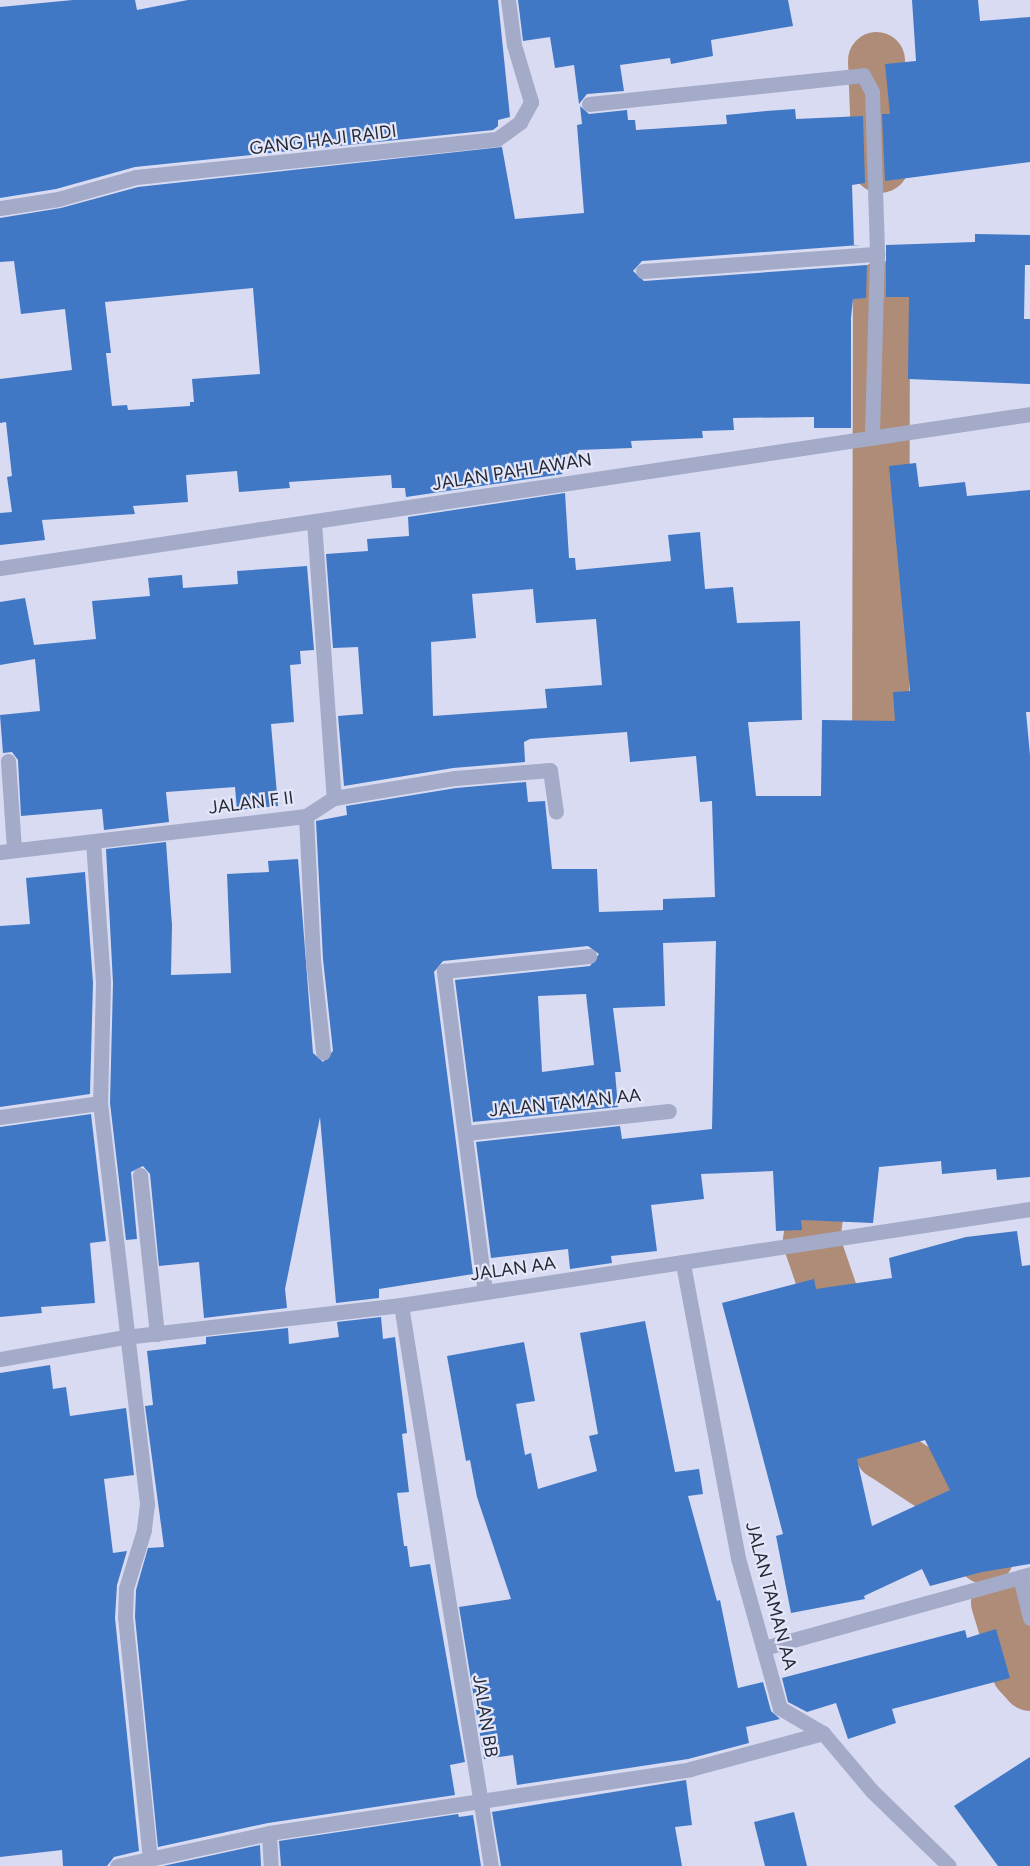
<!DOCTYPE html>
<style>
body{margin:0}
#map{position:relative;width:1030px;height:1866px;overflow:hidden;background:#d8dbf1;font-family:Figtree,sans-serif}
div>[style]{position:absolute}
[style*='--x']{left:calc(var(--x)*1px);top:calc(var(--y)*1px);width:calc(var(--w)*1px);rotate:calc(var(--a)*1deg)}
.river>*{height:57px;margin:-28.5px;padding:0 28.5px;transform-origin:28.5px;border-radius:28.5px;background:#ae8c77}
.building>*{inset:0;background:#4178c6}
.lane>*{height:15px;margin:-7.5px;padding:0 7.5px;transform-origin:7.5px;border-radius:7.5px;background:#a4abc8}
.street>*{height:15px;margin:-7.5px;padding:0 7.5px;transform-origin:7.5px;border-radius:7.5px;background:#a4abc8}
span{translate:-50% -50%;white-space:nowrap;text-align:center;line-height:1.15;-webkit-text-stroke:4.5px #e4e6f9;paint-order:stroke}
.street-label{font-size:18px;color:#262a34}
</style>
<div id="map">
<div class="river">
<i style="--x:876;--y:60;--w:104;--a:87.8"></i>
<i style="--x:880;--y:800;--w:511;--a:-89.89"></i>
<i style="--x:823;--y:1143;--w:99;--a:97"></i>
<i style="--x:811;--y:1241;--w:222;--a:71.1"></i>
<i style="--x:883;--y:1451;--w:108;--a:33.2"></i>
<i style="--x:973;--y:1510;--w:47;--a:75.1"></i>
<i style="--x:999;--y:1602;--w:72;--a:73.1"></i>
<i style="--x:1020;--y:1671;--w:15;--a:48"></i>
</div>
<div class="building">
<i style="clip-path:polygon(73px 0,135px 0,137px 10px,188px 0,498px 0,510px 117px,498px 120px,498px 126px,493px 130px,135px 167px,56px 189px,0 198px,0 7px)"></i>
<i style="clip-path:polygon(518px 0,788px 0,793px 26px,711px 40px,713px 56px,671px 64px,670px 58px,620px 65px,624px 91px,587px 94px,579px 104px,574px 65px,555px 68px,550px 37px,523px 41px)"></i>
<i style="clip-path:polygon(912px 0,978px 0,980px 21px,1030px 17px,1030px 162px,885px 181px,882px 114px,890px 114px,885px 64px,916px 61px)"></i>
<i style="clip-path:polygon(evenodd,580px 106px,589px 114px,627px 110px,628px 120px,635px 120px,636px 130px,727px 124px,726px 115px,766px 111px,795px 109px,796px 119px,863px 116px,865px 183px,852px 185px,854px 246px,860px 245px,642px 261px,633px 271px,644px 281px,867px 265px,866px 298px,853px 299px,851px 318px,851px 428px,814px 428px,814px 417px,733px 418px,734px 430px,702px 431px,703px 438px,631px 441px,632px 448px,578px 450px,578px 466px,563px 467px,563px 474px,406px 497px,405px 488px,392px 488px,391px 475px,289px 482px,290px 488px,239px 492px,237px 471px,186px 475px,188px 502px,133px 506px,135px 514px,42px 520px,45px 540px,0 545px,0 513px,12px 512px,7px 477px,12px 476px,6px 422px,0 423px,0 379px,72px 370px,65px 309px,21px 314px,14px 261px,0 262px,0 218px,61px 208px,138px 187px,502px 147px,515px 219px,584px 213px,577px 125px,582px 124px,580px 106px,253px 288px,260px 374px,192px 379px,194px 402px,190px 402px,190px 406px,128px 410px,127px 405px,112px 406px,106px 353px,111px 353px,105px 302px,253px 288px)"></i>
<i style="clip-path:polygon(975px 234px,1030px 235px,1030px 265px,1025px 265px,1024px 319px,1030px 319px,1030px 384px,908px 379px,909px 297px,886px 297px,886px 245px,975px 242px)"></i>
<i style="clip-path:polygon(evenodd,916px 463px,919px 487px,965px 482px,967px 496px,1030px 490px,1030px 712px,1026px 712px,1030px 755px,1030px 1177px,997px 1180px,996px 1169px,942px 1174px,941px 1161px,879px 1167px,873px 1223px,801px 1220px,802px 1230px,776px 1231px,773px 1171px,701px 1174px,704px 1199px,651px 1205px,657px 1251px,611px 1256px,612px 1263px,570px 1269px,568px 1249px,491px 1258px,476px 1142px,620px 1126px,622px 1139px,712px 1129px,716px 941px,663px 943px,665px 1006px,613px 1008px,621px 1072px,615px 1072px,618px 1107px,473px 1122px,455px 980px,590px 966px,599px 954px,588px 946px,443px 961px,434px 972px,473px 1274px,379px 1289px,379px 1298px,336px 1303px,320px 1117px,285px 1289px,287px 1308px,204px 1318px,199px 1262px,159px 1266px,150px 1174px,143px 1166px,131px 1172px,137px 1239px,126px 1240px,110px 1103px,113px 983px,106px 849px,166px 842px,172px 925px,171px 975px,231px 973px,227px 874px,269px 872px,268px 861px,298px 859px,313px 1053px,323px 1062px,333px 1051px,323px 959px,316px 821px,347px 815px,346px 806px,456px 788px,526px 782px,528px 802px,545px 801px,552px 869px,597px 869px,599px 912px,663px 910px,663px 899px,715px 897px,712px 801px,700px 802px,696px 756px,630px 762px,627px 732px,530px 739px,524px 742px,525px 762px,453px 768px,344px 786px,338px 716px,363px 714px,358px 647px,333px 648px,326px 554px,368px 551px,367px 539px,409px 536px,408px 517px,565px 493px,569px 558px,575px 558px,576px 570px,671px 561px,668px 535px,700px 532px,705px 589px,733px 587px,737px 623px,800px 621px,802px 720px,748px 722px,756px 796px,821px 796px,822px 720px,895px 721px,893px 692px,910px 691px,889px 466px,916px 463px,533px 589px,536px 623px,596px 619px,602px 685px,545px 689px,547px 708px,433px 716px,431px 642px,476px 638px,472px 594px,533px 589px,916px 463px,586px 994px,594px 1065px,542px 1072px,538px 996px,586px 994px)"></i>
<i style="clip-path:polygon(307px 566px,314px 650px,300px 651px,301px 664px,290px 665px,294px 722px,271px 724px,278px 806px,237px 810px,235px 787px,166px 792px,169px 822px,104px 830px,102px 809px,21px 816px,18px 760px,12px 752px,3px 753px,0 715px,40px 711px,35px 659px,0 665px,0 602px,25px 598px,34px 645px,96px 639px,92px 601px,150px 596px,148px 578px,182px 575px,183px 588px,238px 584px,237px 571px)"></i>
<i style="clip-path:polygon(85px 872px,93px 983px,90px 1094px,0 1107px,0 926px,30px 924px,26px 878px)"></i>
<i style="clip-path:polygon(91px 1114px,106px 1241px,90px 1243px,95px 1303px,41px 1307px,42px 1313px,0 1317px,0 1127px)"></i>
<i style="clip-path:polygon(evenodd,1017px 1231px,1022px 1266px,1030px 1265px,1030px 1564px,982px 1572px,930px 1586px,922px 1569px,864px 1596px,865px 1599px,791px 1613px,776px 1536px,783px 1534px,722px 1303px,814px 1279px,816px 1289px,892px 1278px,889px 1258px,966px 1237px,1017px 1231px,925px 1440px,950px 1490px,872px 1526px,857px 1459px,925px 1440px)"></i>
<i style="clip-path:polygon(381px 1317px,383px 1339px,395px 1337px,407px 1433px,402px 1434px,409px 1492px,397px 1493px,404px 1546px,407px 1546px,410px 1567px,430px 1564px,465px 1762px,450px 1765px,455px 1795px,268px 1823px,158px 1847px,135px 1617px,136px 1590px,148px 1548px,164px 1547px,145px 1406px,153px 1405px,147px 1351px,206px 1344px,206px 1337px,288px 1328px,289px 1344px,339px 1337px,337px 1322px)"></i>
<i style="clip-path:polygon(645px 1321px,675px 1472px,699px 1469px,703px 1494px,688px 1496px,717px 1601px,720px 1600px,738px 1688px,763px 1682px,771px 1711px,780px 1719px,746px 1727px,749px 1743px,688px 1759px,517px 1785px,513px 1755px,484px 1759px,459px 1607px,511px 1599px,477px 1497px,470px 1460px,466px 1461px,447px 1356px,524px 1342px,535px 1401px,516px 1404px,525px 1455px,531px 1453px,538px 1489px,597px 1471px,589px 1436px,598px 1434px,580px 1333px)"></i>
<i style="clip-path:polygon(50px 1365px,53px 1389px,66px 1387px,70px 1416px,126px 1408px,134px 1475px,104px 1479px,113px 1553px,127px 1551px,117px 1585px,115px 1618px,139px 1851px,114px 1857px,107px 1866px,63px 1866px,62px 1850px,0 1857px,0 1373px)"></i>
<i style="clip-path:polygon(996px 1629px,1010px 1678px,892px 1709px,896px 1723px,848px 1739px,836px 1703px,807px 1712px,788px 1702px,782px 1678px,965px 1630px,967px 1638px)"></i>
<i style="clip-path:polygon(1030px 1757px,1030px 1866px,998px 1866px,954px 1806px)"></i>
<i style="clip-path:polygon(686px 1780px,692px 1825px,675px 1827px,682px 1866px,501px 1866px,492px 1812px)"></i>
<i style="clip-path:polygon(794px 1812px,807px 1866px,765px 1866px,754px 1822px)"></i>
<i style="clip-path:polygon(458px 1814px,459px 1817px,473px 1815px,481px 1866px,281px 1866px,279px 1841px)"></i>
<i style="clip-path:polygon(260px 1845px,261px 1866px,163px 1866px)"></i>
</div>
<div class="lane">
<i style="--x:140;--y:1175;--w:160;--a:83.9"></i>
</div>
<div class="street">
<i style="--x:589;--y:104;--w:276;--a:-6"></i>
<i style="--x:863;--y:75;--w:19;--a:62"></i>
<i style="--x:872;--y:92;--w:162;--a:88.2"></i>
<i style="--x:877;--y:254;--w:181;--a:91.6"></i>
<i style="--x:0;--y:208;--w:59;--a:-8.8"></i>
<i style="--x:58;--y:199;--w:81;--a:-15.8"></i>
<i style="--x:136;--y:177;--w:363;--a:-6"></i>
<i style="--x:497;--y:139;--w:29;--a:-36"></i>
<i style="--x:520;--y:122;--w:23;--a:-61"></i>
<i style="--x:531;--y:102;--w:59;--a:-106.6"></i>
<i style="--x:514;--y:45;--w:45;--a:-97.6"></i>
<i style="--x:643;--y:271;--w:235;--a:-4.2"></i>
<i style="--x:314;--y:522;--w:277;--a:85.9"></i>
<i style="--x:0;--y:568;--w:1041;--a:-8.5"></i>
<i style="--x:8;--y:761;--w:89;--a:86.1"></i>
<i style="--x:306;--y:816;--w:144;--a:87.2"></i>
<i style="--x:313;--y:960;--w:93;--a:83.8"></i>
<i style="--x:93;--y:842;--w:141;--a:85.9"></i>
<i style="--x:103;--y:983;--w:120;--a:91.4"></i>
<i style="--x:100;--y:1103;--w:404;--a:83.3"></i>
<i style="--x:147;--y:1504;--w:26;--a:97"></i>
<i style="--x:144;--y:1530;--w:61;--a:107.2"></i>
<i style="--x:126;--y:1588;--w:29;--a:92"></i>
<i style="--x:125;--y:1617;--w:245;--a:84.1"></i>
<i style="--x:0;--y:852;--w:308;--a:-6.7"></i>
<i style="--x:306;--y:816;--w:33;--a:-33"></i>
<i style="--x:334;--y:798;--w:123;--a:-9.4"></i>
<i style="--x:455;--y:778;--w:95;--a:-4.8"></i>
<i style="--x:550;--y:770;--w:42;--a:81.9"></i>
<i style="--x:0;--y:1117;--w:101;--a:-8"></i>
<i style="--x:466;--y:1133;--w:204;--a:-6.2"></i>
<i style="--x:683;--y:1264;--w:299;--a:79.4"></i>
<i style="--x:738;--y:1558;--w:156;--a:74.4"></i>
<i style="--x:780;--y:1708;--w:50;--a:30.2"></i>
<i style="--x:823;--y:1733;--w:76;--a:49.8"></i>
<i style="--x:872;--y:1791;--w:107;--a:44.2"></i>
<i style="--x:485;--y:1292;--w:324;--a:-97.3"></i>
<i style="--x:444;--y:971;--w:146;--a:-5.9"></i>
<i style="--x:401;--y:1305;--w:568;--a:80.89"></i>
<i style="--x:0;--y:1359;--w:127;--a:-10"></i>
<i style="--x:125;--y:1337;--w:278;--a:-6.6"></i>
<i style="--x:401;--y:1305;--w:636;--a:-8.68"></i>
<i style="--x:1020;--y:1577;--w:42;--a:76.3"></i>
<i style="--x:764;--y:1648;--w:276;--a:-15.5"></i>
<i style="--x:269;--y:1833;--w:33;--a:87"></i>
<i style="--x:117;--y:1866;--w:156;--a:-12.2"></i>
<i style="--x:269;--y:1833;--w:426;--a:-8.6"></i>
<i style="--x:690;--y:1769;--w:138;--a:-15.1"></i>
</div>
<div class="street-label">
<span style="left:323px;top:140px;rotate:-7deg">GANG HAJI RAIDI</span>
<span style="left:512px;top:472px;rotate:-9deg">JALAN PAHLAWAN</span>
<span style="left:251px;top:803px;rotate:-7deg">JALAN F II</span>
<span style="left:565px;top:1103px;rotate:-6deg">JALAN TAMAN AA</span>
<span style="left:513px;top:1269px;rotate:-8deg">JALAN AA</span>
<span style="left:771px;top:1596px;rotate:75deg">JALAN TAMAN AA</span>
<span style="left:485px;top:1716px;rotate:81deg">JALAN BB</span>
</div>
</div>
